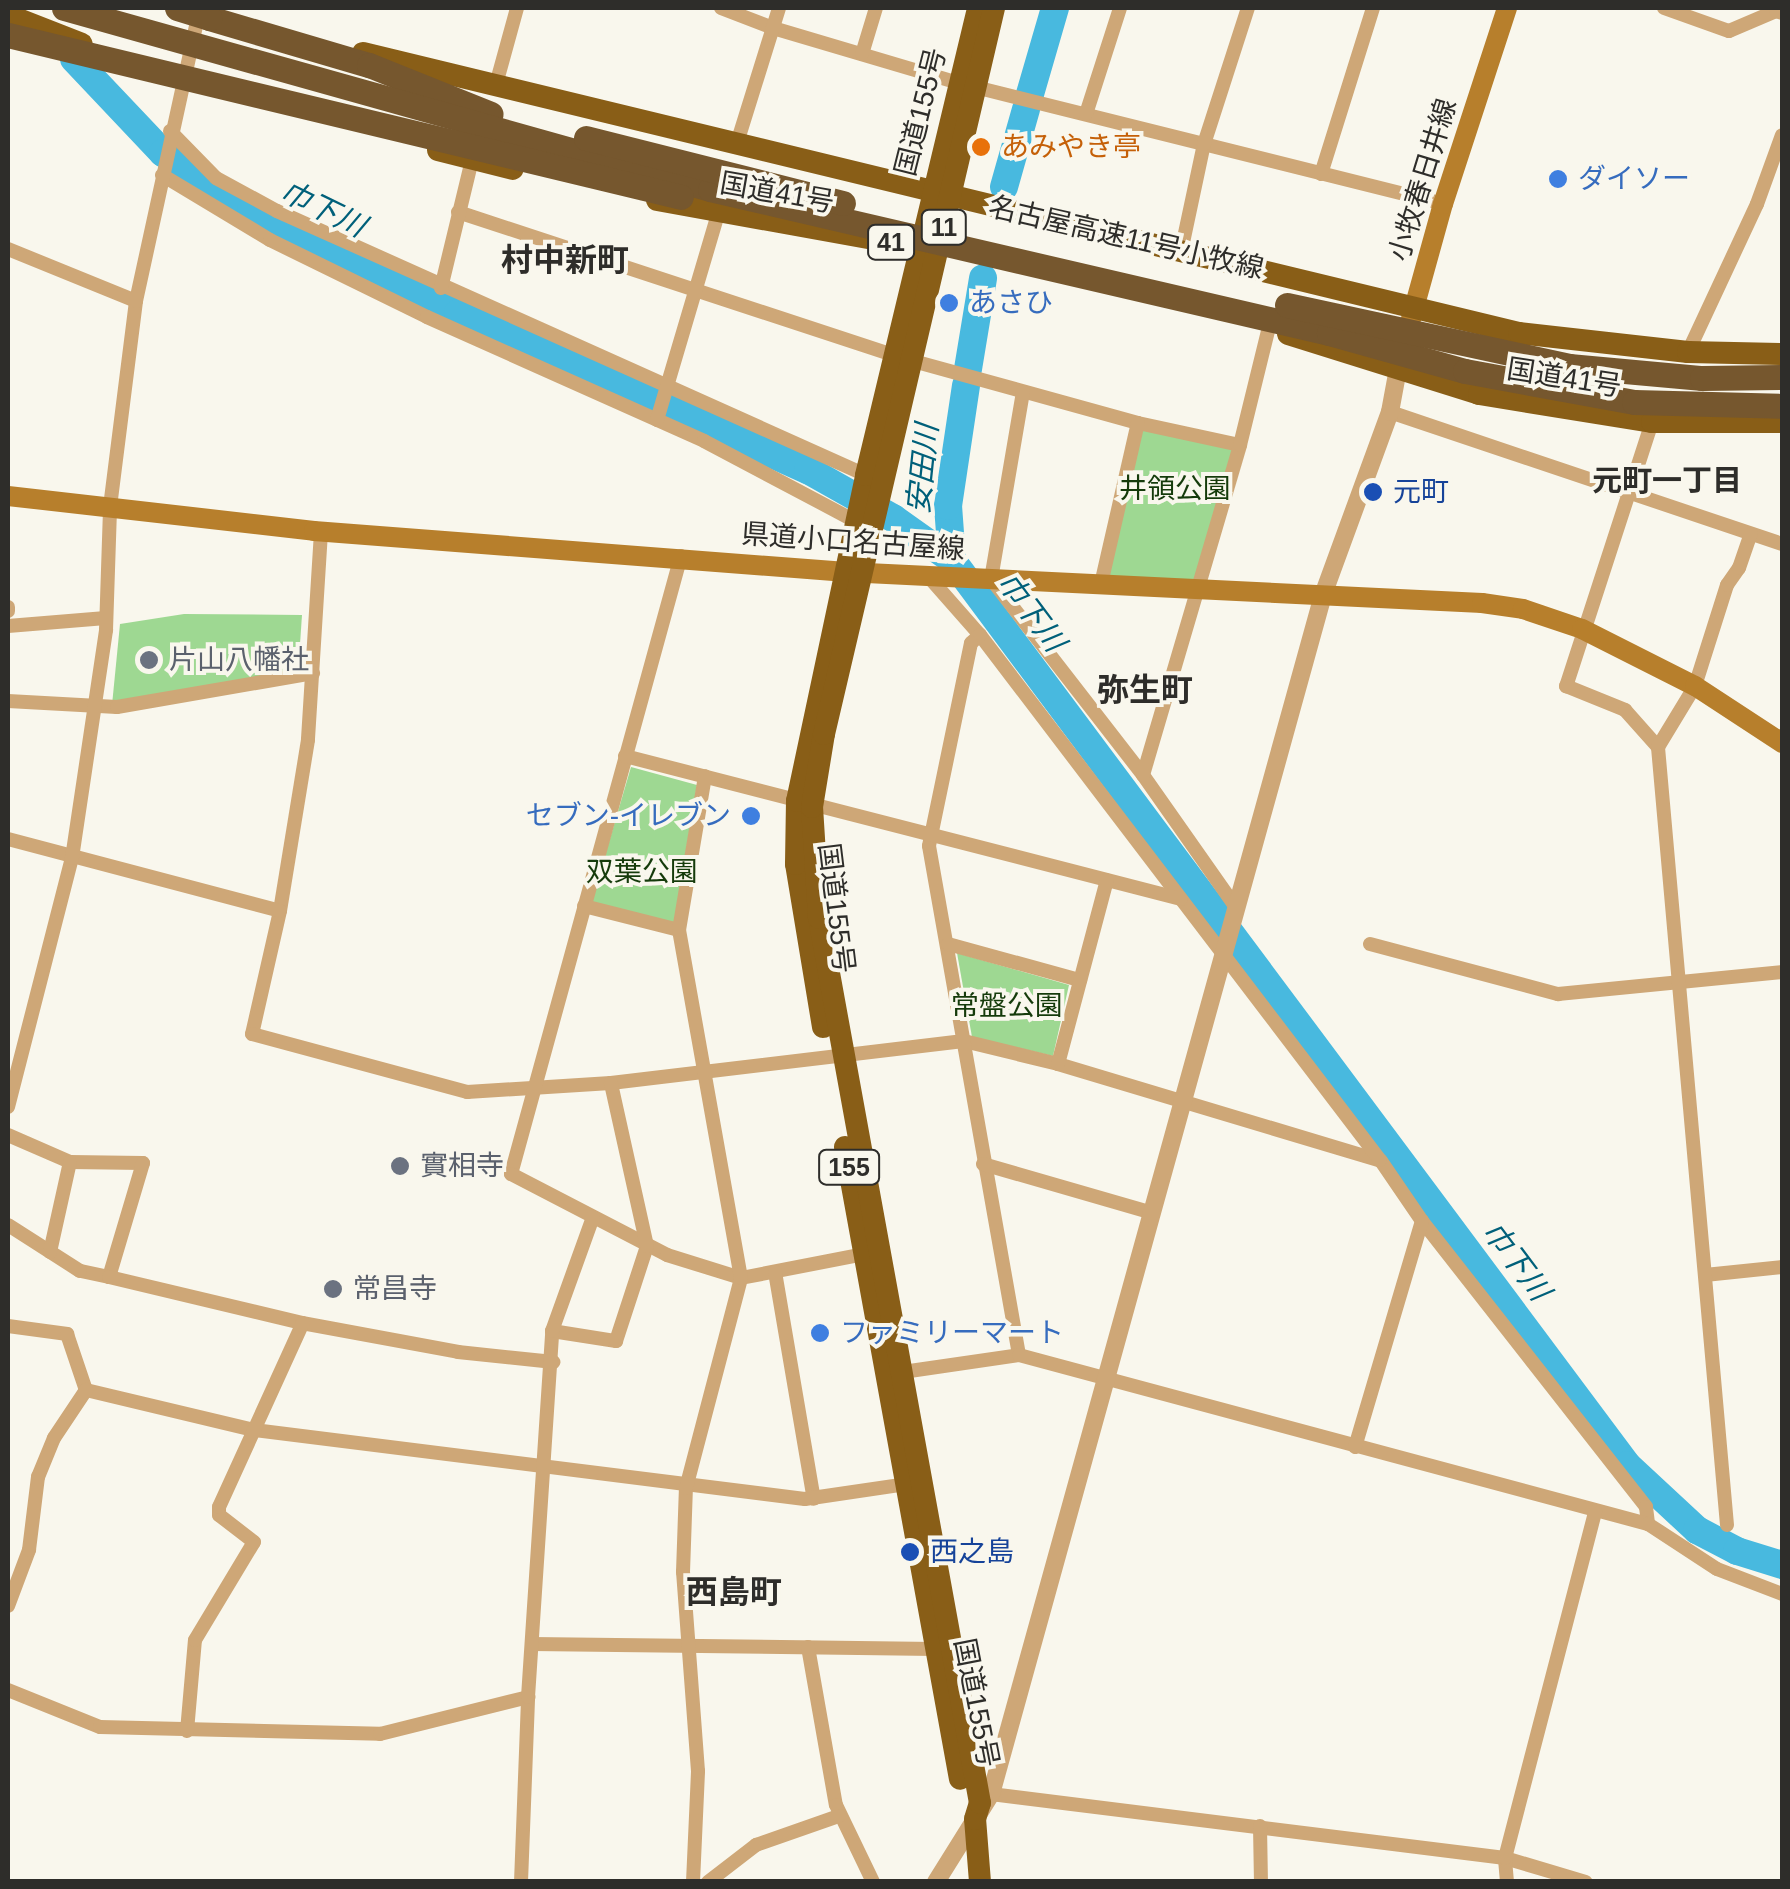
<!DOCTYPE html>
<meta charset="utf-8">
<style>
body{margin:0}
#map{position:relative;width:1790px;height:1889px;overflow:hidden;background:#f9f7ed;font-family:Helvetica,"Noto Sans JP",sans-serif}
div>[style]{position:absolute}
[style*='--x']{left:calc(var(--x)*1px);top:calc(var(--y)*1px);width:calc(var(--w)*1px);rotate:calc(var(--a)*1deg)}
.green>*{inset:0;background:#9ed892}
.river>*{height:28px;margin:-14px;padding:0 14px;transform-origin:14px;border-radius:14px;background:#48b9df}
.minor>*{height:14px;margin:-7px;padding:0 7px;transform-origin:7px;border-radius:7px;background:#cea777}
.tertiary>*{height:18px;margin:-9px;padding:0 9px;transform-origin:9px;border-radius:9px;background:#cea777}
.secondary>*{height:20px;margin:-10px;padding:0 10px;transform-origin:10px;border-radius:10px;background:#b77f2c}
.trunk>*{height:22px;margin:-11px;padding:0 11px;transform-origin:11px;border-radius:11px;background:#895e17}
.motorway>*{height:25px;margin:-12.5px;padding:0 12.5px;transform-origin:12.5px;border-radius:12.5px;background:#76572e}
.motorway-bridge>*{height:25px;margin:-12.5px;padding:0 12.5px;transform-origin:12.5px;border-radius:12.5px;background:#76572e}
.dots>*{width:28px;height:28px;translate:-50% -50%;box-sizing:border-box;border:5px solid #f9f7ed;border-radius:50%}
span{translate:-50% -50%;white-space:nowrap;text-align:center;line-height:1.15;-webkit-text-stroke:8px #f9f7ed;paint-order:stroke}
.shield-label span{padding:2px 8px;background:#f9f7ed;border:2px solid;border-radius:8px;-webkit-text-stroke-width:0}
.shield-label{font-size:25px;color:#2e2d2a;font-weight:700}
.street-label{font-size:28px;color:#2e2d2a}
.food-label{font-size:28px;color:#c56008}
.left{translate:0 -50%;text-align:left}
.shop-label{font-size:28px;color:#366cbe}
.right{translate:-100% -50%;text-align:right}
.park-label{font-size:28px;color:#153b0b}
.transit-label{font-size:28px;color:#164399}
.worship-label{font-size:28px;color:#5b616d}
.water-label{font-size:30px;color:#00607a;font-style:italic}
.neighbourhood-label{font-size:30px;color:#2e2d2a;font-weight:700}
.quarter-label{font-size:32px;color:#2e2d2a;font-weight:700}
.frame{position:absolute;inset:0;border:10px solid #2e2d2a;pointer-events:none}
</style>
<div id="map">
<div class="green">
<i style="clip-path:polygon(1138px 423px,1240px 445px,1201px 579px,1101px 584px)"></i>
<i style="clip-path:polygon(184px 614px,302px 615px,298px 673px,112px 705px,120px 624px)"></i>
<i style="clip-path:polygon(631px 767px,697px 785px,674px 923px,591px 903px)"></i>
<i style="clip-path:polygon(957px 953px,1069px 985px,1053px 1056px,972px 1037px)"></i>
</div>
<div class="river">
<i style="--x:74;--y:59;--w:129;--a:46.6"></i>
<i style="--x:163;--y:153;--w:105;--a:32.9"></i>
<i style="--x:251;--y:210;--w:231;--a:26.5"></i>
<i style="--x:458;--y:313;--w:384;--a:24.2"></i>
<i style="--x:808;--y:470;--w:98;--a:29.5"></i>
<i style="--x:893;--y:518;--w:72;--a:35.4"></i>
<i style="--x:952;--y:560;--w:1129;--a:53.28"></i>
<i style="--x:1627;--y:1465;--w:96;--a:42.9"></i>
<i style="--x:1697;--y:1530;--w:45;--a:27.7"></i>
<i style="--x:1737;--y:1551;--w:47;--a:17.3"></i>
<i style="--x:1030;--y:94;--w:90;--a:-73.8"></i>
<i style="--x:1004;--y:187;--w:81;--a:-74.2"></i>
<i style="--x:968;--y:369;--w:92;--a:-80.6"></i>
<i style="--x:952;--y:560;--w:54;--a:-94.2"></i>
<i style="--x:948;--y:506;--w:122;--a:-81.5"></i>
</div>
<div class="minor">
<i style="--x:721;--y:8;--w:56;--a:21"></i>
<i style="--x:773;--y:28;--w:194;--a:16.5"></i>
<i style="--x:959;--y:83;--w:499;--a:14"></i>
<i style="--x:1664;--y:8;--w:69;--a:19.5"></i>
<i style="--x:1729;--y:31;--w:51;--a:-23.1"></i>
<i style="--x:1776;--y:11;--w:6;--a:18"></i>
<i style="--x:862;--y:54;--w:48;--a:-73.1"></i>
<i style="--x:495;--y:88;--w:83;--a:-74.6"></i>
<i style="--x:1086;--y:114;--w:111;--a:-72.2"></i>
<i style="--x:170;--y:131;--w:66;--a:45.6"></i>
<i style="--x:216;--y:178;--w:69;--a:28.4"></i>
<i style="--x:277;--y:211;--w:645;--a:24.14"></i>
<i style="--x:737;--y:143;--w:141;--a:-72.7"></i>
<i style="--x:1321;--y:174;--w:174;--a:-72.6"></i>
<i style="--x:162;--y:175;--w:126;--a:31"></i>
<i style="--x:270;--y:240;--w:175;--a:26.1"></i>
<i style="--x:427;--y:317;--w:303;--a:24.1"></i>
<i style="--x:704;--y:441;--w:173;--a:27.9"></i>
<i style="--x:458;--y:212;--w:460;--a:18.2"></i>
<i style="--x:895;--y:356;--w:252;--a:15.4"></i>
<i style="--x:1138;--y:423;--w:104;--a:12.2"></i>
<i style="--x:8;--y:249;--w:138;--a:22.1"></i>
<i style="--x:1181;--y:252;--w:110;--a:-78"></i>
<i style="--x:1204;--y:144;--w:143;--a:-72.1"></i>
<i style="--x:441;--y:288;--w:132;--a:-76.4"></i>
<i style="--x:1688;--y:352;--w:163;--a:-65"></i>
<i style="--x:1757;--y:204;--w:73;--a:-70.1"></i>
<i style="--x:1023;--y:392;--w:190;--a:99.7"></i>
<i style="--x:991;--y:579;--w:248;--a:52.2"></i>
<i style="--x:1143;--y:775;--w:160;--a:54.9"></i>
<i style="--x:1390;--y:412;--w:414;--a:18.6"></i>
<i style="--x:657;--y:420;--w:215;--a:-73.5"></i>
<i style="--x:1652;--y:422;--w:278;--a:108"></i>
<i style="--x:1566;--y:686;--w:64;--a:22.1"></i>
<i style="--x:1625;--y:710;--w:50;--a:48.3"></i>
<i style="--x:321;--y:532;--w:208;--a:93.6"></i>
<i style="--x:308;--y:740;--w:173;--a:99.3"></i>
<i style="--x:280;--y:911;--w:126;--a:102.8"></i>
<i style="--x:252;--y:1034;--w:223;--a:15.1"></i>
<i style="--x:467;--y:1092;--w:144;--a:-3.6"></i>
<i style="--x:611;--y:1083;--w:355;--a:-6.8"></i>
<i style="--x:964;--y:1041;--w:97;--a:13.7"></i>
<i style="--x:1058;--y:1064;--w:337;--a:16.7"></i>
<i style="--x:1381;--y:1161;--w:73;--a:55.7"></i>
<i style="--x:1422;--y:1221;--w:363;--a:51.9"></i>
<i style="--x:1646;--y:1507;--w:17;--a:83"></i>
<i style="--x:681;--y:556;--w:641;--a:105.38"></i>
<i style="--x:511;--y:1174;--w:176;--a:27.4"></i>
<i style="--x:667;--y:1255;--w:77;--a:17.3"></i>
<i style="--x:741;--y:1278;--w:125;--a:-11"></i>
<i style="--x:928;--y:576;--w:79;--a:48.6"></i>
<i style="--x:980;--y:635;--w:660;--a:52.7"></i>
<i style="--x:1101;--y:584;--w:165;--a:-77.1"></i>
<i style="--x:8;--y:607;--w:4;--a:90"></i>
<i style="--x:8;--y:626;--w:98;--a:-4.7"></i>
<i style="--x:980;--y:635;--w:12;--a:138"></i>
<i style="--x:971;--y:643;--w:207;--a:101.7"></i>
<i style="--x:929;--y:846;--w:517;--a:79.97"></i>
<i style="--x:8;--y:701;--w:109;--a:3.2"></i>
<i style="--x:117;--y:707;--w:199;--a:-9.8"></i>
<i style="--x:625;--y:756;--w:574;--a:14.42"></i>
<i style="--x:1143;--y:775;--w:344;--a:-73.6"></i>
<i style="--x:1240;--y:445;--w:122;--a:-76.2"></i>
<i style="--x:8;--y:839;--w:281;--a:14.8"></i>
<i style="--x:584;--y:906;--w:98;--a:14.2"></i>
<i style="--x:948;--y:944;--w:137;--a:15.3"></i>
<i style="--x:1370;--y:944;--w:195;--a:14.9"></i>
<i style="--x:1558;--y:994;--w:225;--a:-5.6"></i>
<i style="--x:1058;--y:1064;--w:190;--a:-75.1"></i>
<i style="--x:8;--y:1107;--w:257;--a:-75.6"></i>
<i style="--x:72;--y:858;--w:231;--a:-81.5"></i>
<i style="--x:106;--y:630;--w:123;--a:-88.1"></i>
<i style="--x:110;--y:507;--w:208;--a:-82.8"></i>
<i style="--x:136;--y:301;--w:300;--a:-77.7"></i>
<i style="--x:8;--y:1135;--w:68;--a:23.5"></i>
<i style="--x:70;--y:1162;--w:73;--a:0.8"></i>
<i style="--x:143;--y:1163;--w:119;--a:106.6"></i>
<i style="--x:109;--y:1277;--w:30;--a:-168"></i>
<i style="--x:80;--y:1271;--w:85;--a:-147.4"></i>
<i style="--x:983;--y:1164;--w:173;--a:16.1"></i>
<i style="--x:50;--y:1252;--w:92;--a:-77.5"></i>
<i style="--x:775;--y:1272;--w:230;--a:80.3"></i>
<i style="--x:1705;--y:1275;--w:77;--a:-5.9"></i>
<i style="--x:109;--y:1277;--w:198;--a:13.4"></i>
<i style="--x:302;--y:1323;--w:159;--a:10.5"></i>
<i style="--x:458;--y:1352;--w:96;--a:6"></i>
<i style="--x:8;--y:1326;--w:60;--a:7.7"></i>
<i style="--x:67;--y:1334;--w:59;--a:71.3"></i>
<i style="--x:86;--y:1390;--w:173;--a:13.4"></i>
<i style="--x:254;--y:1430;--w:555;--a:7.14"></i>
<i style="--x:805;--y:1499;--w:102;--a:-8.4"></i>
<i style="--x:552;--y:1331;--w:65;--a:8.9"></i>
<i style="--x:616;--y:1341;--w:100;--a:-71.9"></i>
<i style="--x:647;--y:1246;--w:167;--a:-102.5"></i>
<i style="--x:896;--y:1373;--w:124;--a:-8.3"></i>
<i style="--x:1019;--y:1355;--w:651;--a:15.04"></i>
<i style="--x:1648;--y:1524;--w:82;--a:33.1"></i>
<i style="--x:1717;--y:1569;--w:70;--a:21"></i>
<i style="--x:1355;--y:1447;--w:236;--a:-73.5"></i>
<i style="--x:1727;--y:1525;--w:781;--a:-95.07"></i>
<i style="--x:1658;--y:747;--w:71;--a:-58.8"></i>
<i style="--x:1695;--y:686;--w:106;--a:-72.4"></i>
<i style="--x:1727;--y:585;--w:21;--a:-55"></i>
<i style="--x:1739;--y:568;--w:36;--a:-71"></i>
<i style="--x:8;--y:1606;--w:60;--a:-69.4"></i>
<i style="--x:29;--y:1550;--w:74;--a:-83"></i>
<i style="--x:38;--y:1477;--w:42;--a:-67.7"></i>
<i style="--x:54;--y:1438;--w:58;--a:-56.3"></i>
<i style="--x:532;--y:1644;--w:403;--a:0.7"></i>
<i style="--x:808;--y:1647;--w:160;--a:80"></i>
<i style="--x:836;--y:1805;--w:85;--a:64.3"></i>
<i style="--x:8;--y:1690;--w:99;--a:21.9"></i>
<i style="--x:100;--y:1727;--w:280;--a:1.4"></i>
<i style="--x:380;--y:1734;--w:153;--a:-14"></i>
<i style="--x:187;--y:1731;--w:91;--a:-85"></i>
<i style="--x:195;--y:1640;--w:114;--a:-59"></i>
<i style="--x:254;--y:1542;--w:44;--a:-142.4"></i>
<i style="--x:219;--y:1515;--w:8;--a:-90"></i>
<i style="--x:219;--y:1507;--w:202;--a:-65.5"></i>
<i style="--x:991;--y:1794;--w:518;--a:7.1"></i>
<i style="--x:1505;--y:1858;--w:84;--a:16.5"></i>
<i style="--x:1260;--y:1826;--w:56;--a:89"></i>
<i style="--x:521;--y:1882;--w:185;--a:-87.8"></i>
<i style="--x:528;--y:1697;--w:367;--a:-86.2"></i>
<i style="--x:552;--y:1331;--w:121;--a:-70.2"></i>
<i style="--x:693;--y:1882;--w:111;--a:-87.4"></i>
<i style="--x:698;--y:1771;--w:200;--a:-94.3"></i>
<i style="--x:683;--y:1572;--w:84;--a:-88"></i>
<i style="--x:686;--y:1488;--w:217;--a:-75.3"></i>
<i style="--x:741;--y:1278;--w:353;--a:-100.1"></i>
<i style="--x:679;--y:930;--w:156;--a:-80.4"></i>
<i style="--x:708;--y:1882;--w:61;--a:-37.6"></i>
<i style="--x:756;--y:1845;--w:88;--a:-19.3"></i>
<i style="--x:1507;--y:1882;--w:24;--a:-95"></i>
<i style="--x:1505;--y:1858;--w:358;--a:-75.4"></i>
</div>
<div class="tertiary">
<i style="--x:936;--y:1882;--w:104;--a:-58"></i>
<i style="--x:991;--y:1794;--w:1244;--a:-74.52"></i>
<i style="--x:1323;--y:595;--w:195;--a:-69.9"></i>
<i style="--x:1390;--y:412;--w:44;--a:-79.5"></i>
</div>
<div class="secondary">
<i style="--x:1411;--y:319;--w:119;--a:-74.5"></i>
<i style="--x:1443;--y:204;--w:206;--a:-71.9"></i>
<i style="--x:8;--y:496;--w:308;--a:6.5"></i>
<i style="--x:314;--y:531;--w:534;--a:4.41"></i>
<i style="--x:846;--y:572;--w:637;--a:2.79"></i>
<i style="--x:1482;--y:603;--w:41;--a:8.3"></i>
<i style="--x:1523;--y:609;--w:62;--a:18.7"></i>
<i style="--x:1582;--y:629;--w:127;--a:26.8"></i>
<i style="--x:1695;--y:686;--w:104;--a:33.2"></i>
</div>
<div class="trunk">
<i style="--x:8;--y:15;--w:79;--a:21.4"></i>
<i style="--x:363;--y:53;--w:1189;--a:13.62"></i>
<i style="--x:1519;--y:333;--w:170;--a:6.4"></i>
<i style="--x:1688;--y:352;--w:94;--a:1.2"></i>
<i style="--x:438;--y:150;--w:77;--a:14.2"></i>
<i style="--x:657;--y:200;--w:238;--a:10.2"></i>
<i style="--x:1288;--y:334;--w:200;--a:17.4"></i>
<i style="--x:1479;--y:394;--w:175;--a:9.2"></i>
<i style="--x:1652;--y:422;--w:130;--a:0"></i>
<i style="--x:823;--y:1027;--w:165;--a:-99.4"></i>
<i style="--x:796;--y:864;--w:63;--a:-89.1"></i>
<i style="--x:797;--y:801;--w:333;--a:-78"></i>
<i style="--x:866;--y:475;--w:480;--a:-76.5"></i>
<i style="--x:845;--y:1147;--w:642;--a:79.69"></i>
<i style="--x:980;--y:1882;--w:63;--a:-94.5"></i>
<i style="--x:975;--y:1819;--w:17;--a:-73"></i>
<i style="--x:980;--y:1803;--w:900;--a:-100.31"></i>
<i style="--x:819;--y:918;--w:111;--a:-93.6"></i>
<i style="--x:812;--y:807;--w:74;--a:-80.7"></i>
<i style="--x:824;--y:734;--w:746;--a:-76.82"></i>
</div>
<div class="motorway">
<i style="--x:209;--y:18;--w:167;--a:16.4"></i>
<i style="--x:369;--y:65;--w:131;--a:21.9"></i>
</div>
<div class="motorway-bridge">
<i style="--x:64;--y:8;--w:671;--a:15.65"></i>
<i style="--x:710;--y:189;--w:636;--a:13.1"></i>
<i style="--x:1329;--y:333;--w:141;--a:15.6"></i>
<i style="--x:1465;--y:371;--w:172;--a:10.4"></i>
<i style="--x:1634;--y:402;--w:148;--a:1.5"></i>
<i style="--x:177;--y:8;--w:34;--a:17"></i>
<i style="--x:8;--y:35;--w:692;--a:13.53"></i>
<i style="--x:586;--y:138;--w:265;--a:14.2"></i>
<i style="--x:1287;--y:305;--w:289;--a:12.2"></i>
<i style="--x:1569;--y:366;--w:134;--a:5.2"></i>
<i style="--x:1702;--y:378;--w:80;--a:-0.7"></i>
</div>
<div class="dots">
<i style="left:981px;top:147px;background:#e8710a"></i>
<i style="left:1558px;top:179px;background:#3f7fe0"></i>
<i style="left:949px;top:303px;background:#3f7fe0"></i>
<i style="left:1373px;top:492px;background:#1a4fb4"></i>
<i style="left:149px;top:660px;background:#6b7280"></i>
<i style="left:751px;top:816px;background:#3f7fe0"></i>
<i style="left:400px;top:1166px;background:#6b7280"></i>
<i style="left:333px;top:1289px;background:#6b7280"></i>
<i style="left:820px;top:1333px;background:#3f7fe0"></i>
<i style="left:910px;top:1552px;background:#1a4fb4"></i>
</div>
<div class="shield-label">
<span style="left:944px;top:227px">11</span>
<span style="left:891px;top:242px">41</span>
<span style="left:849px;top:1167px">155</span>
</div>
<div class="street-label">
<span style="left:921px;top:112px;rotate:-76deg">国道155号</span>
<span style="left:1423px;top:180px;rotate:-73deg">小牧春日井線</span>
<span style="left:777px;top:193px;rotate:10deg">国道41号</span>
<span style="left:1126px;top:238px;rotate:13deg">名古屋高速11号小牧線</span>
<span style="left:1564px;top:378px;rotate:9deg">国道41号</span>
<span style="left:853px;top:542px;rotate:4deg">県道小口名古屋線</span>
<span style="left:836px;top:908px;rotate:83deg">国道155号</span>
<span style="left:976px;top:1703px;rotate:79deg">国道155号</span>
</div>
<div class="food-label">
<span class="left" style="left:1001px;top:147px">あみやき亭</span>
</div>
<div class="shop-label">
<span class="left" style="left:1578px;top:179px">ダイソー</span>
<span class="left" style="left:969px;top:303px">あさひ</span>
<span class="right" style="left:731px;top:816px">セブン-イレブン</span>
<span class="left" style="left:840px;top:1333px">ファミリーマート</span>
</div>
<div class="park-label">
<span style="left:1175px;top:489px">井領公園</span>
<span style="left:642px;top:872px">双葉公園</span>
<span style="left:1007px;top:1006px">常盤公園</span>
</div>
<div class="transit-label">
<span class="left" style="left:1393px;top:492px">元町</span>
<span class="left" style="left:930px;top:1552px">西之島</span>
</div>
<div class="worship-label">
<span class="left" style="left:169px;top:660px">片山八幡社</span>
<span class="left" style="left:420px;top:1166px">實相寺</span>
<span class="left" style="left:353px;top:1289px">常昌寺</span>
</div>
<div class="water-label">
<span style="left:323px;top:209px;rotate:26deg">巾下川</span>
<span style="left:923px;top:469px;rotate:-84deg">安田川</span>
<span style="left:1031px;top:612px;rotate:53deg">巾下川</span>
<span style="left:1516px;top:1261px;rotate:53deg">巾下川</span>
</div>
<div class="neighbourhood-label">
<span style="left:1667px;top:481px">元町一丁目</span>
</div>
<div class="quarter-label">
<span style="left:565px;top:260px">村中新町</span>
<span style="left:1145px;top:690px">弥生町</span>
<span style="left:734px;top:1592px">西島町</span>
</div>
<div class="frame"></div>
</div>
